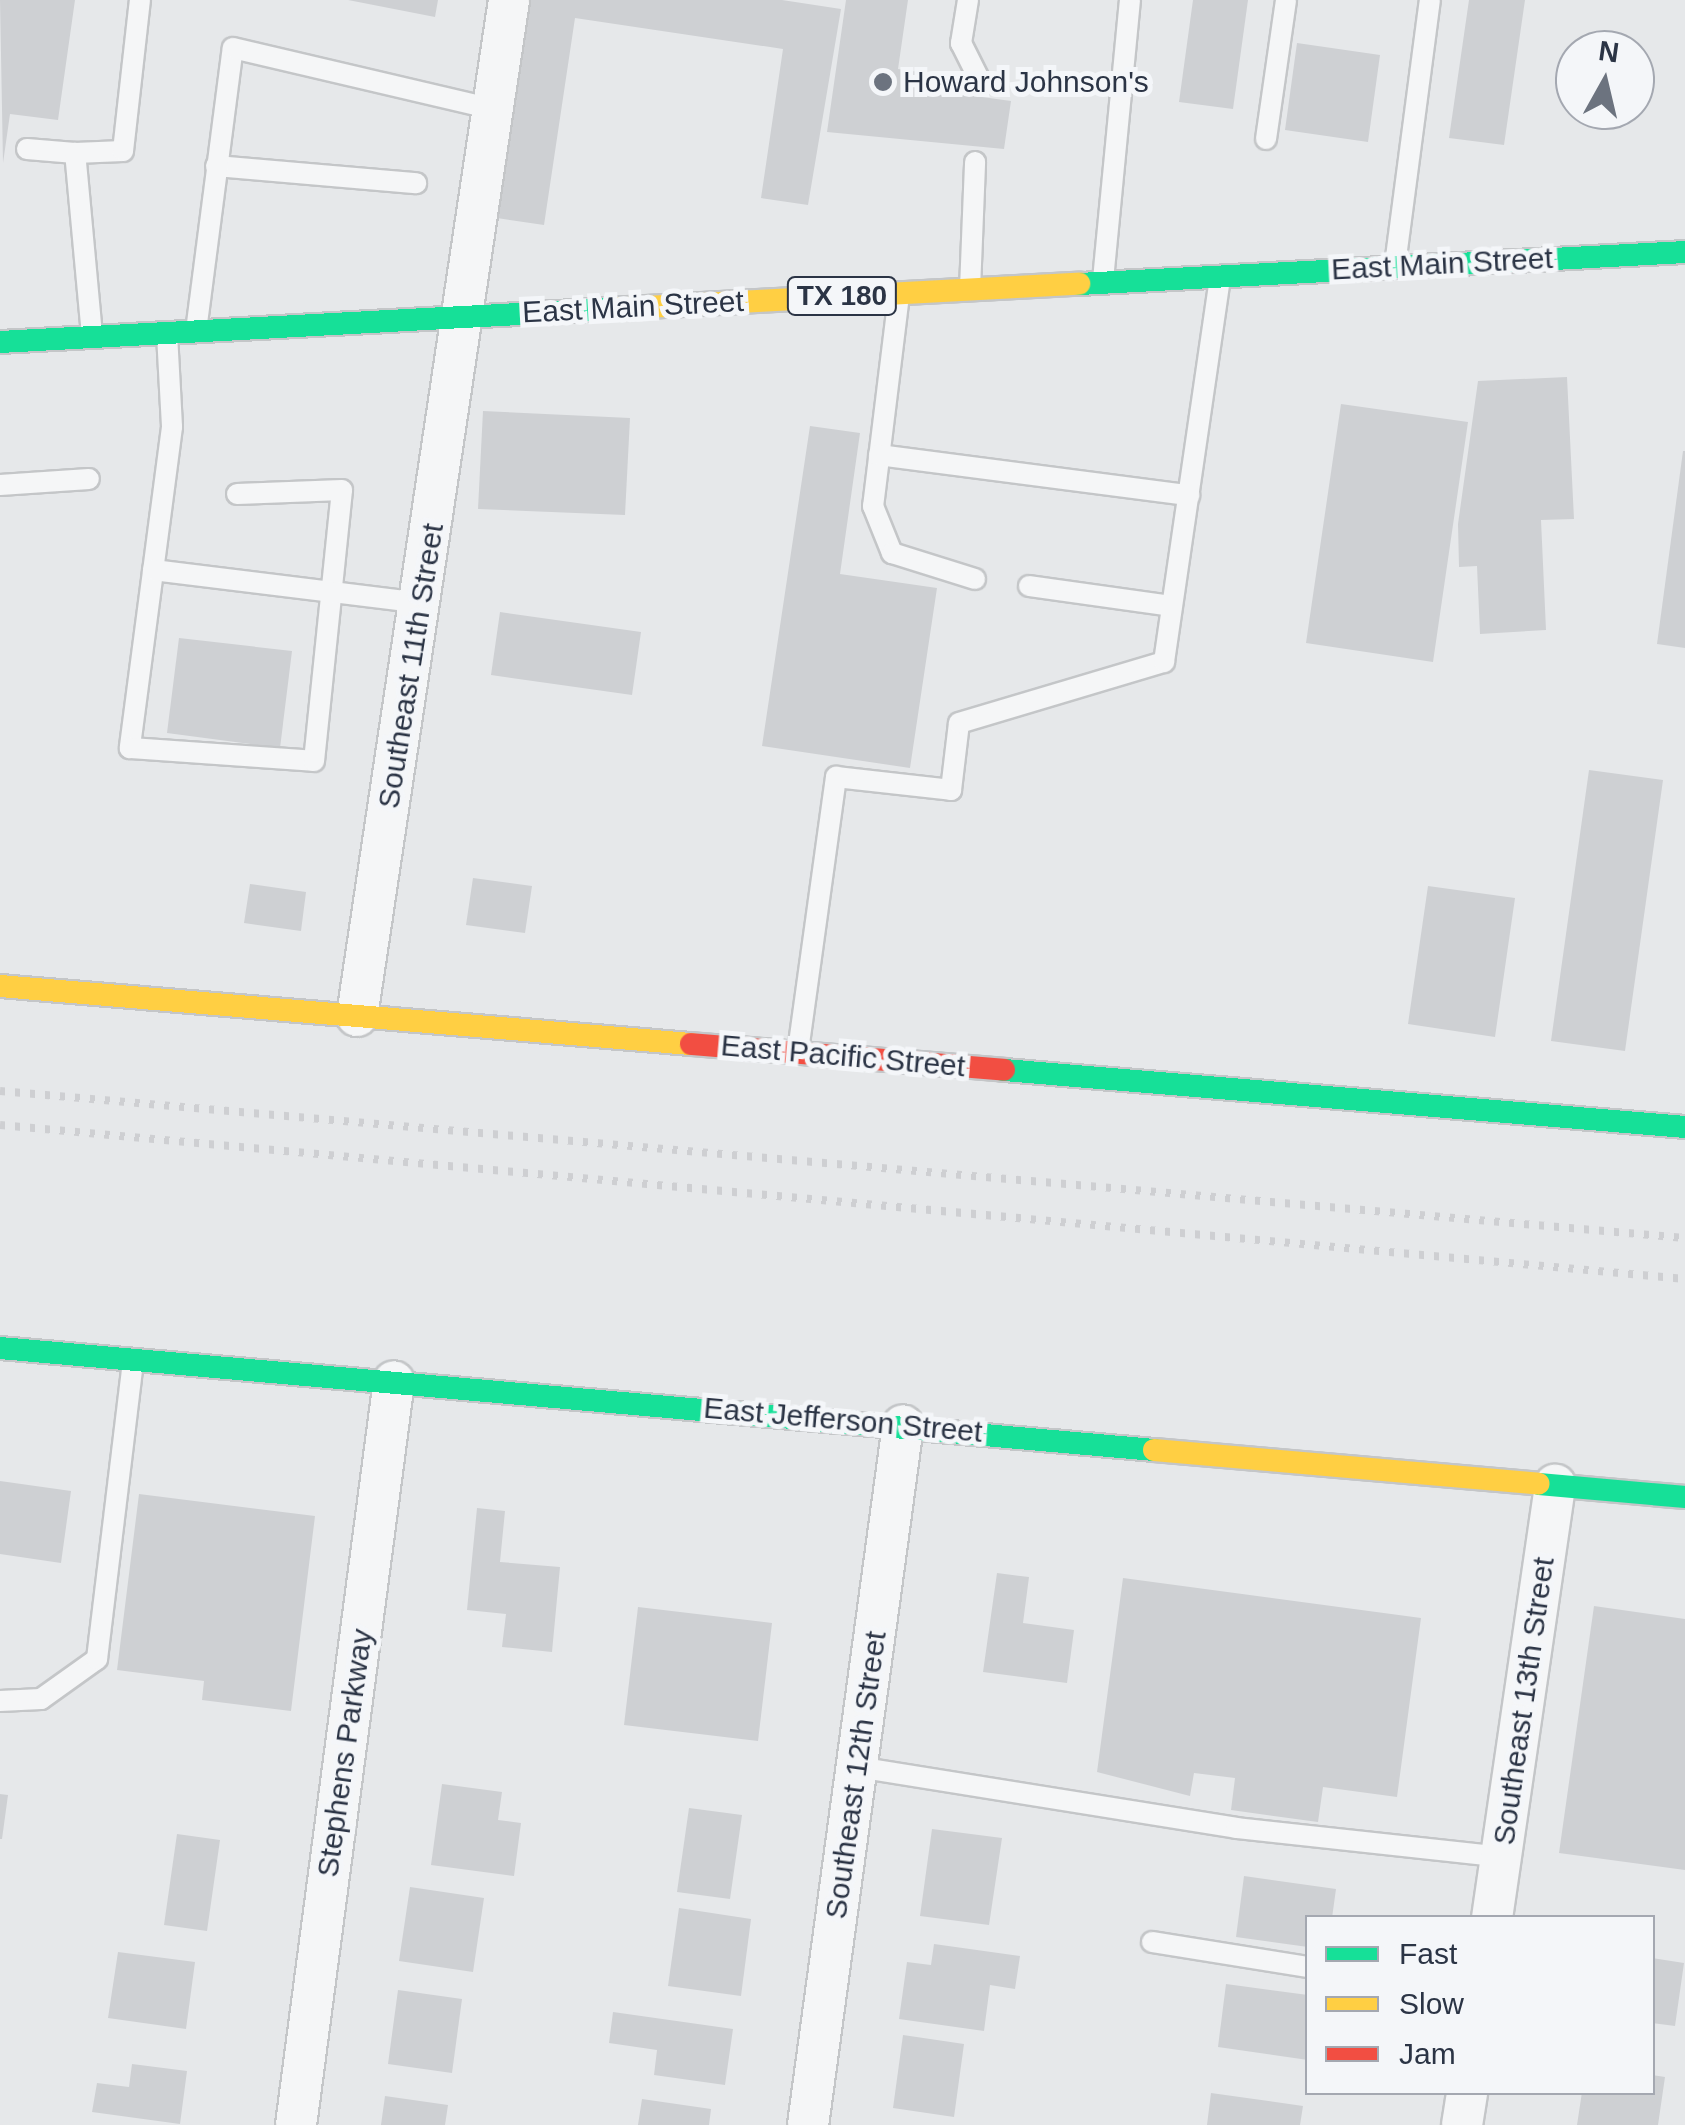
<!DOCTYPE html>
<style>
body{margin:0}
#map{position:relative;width:1685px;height:2125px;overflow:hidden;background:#e6e8ea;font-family:Arial,sans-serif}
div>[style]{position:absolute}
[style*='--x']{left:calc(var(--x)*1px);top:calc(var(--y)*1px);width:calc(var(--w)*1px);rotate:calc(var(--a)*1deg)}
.building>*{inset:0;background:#ced0d3}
.roads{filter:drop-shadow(2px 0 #c4c6c8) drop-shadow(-2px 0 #c4c6c8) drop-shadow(0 2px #c4c6c8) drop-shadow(0 -2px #c4c6c8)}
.lane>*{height:20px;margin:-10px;padding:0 10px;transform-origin:10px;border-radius:10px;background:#f5f6f7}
.street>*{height:40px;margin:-20px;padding:0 20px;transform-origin:20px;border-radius:20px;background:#f5f6f7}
.fast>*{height:22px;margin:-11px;padding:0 11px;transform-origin:11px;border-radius:11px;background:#16e098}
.slow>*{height:22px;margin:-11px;padding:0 11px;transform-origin:11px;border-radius:11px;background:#ffcf43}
.jam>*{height:22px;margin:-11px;padding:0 11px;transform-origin:11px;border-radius:11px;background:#f24e42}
.rail>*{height:8px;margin-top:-4px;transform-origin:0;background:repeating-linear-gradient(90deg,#cecfd2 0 5px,transparent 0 15px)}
.dots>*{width:28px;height:28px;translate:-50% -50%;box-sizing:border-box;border:5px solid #f4f6f9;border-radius:50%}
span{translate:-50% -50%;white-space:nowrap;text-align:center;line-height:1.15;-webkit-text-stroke:10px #f4f6f9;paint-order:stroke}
.shield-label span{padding:2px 8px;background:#f4f6f9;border:2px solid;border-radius:8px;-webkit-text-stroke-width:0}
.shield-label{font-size:28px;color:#2b3445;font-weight:700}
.poi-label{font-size:30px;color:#2b3445}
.left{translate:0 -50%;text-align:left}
.street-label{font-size:30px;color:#2b3445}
.legend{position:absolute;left:1305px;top:1915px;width:350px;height:180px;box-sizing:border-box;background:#f4f6f9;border:2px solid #a4a8b1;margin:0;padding:12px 18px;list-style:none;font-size:30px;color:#2b3445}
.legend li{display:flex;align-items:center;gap:20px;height:50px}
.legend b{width:50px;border:2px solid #a4a8b1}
.north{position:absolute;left:1555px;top:30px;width:100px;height:100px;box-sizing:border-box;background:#f4f6f9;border:2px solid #a4a8b1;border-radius:50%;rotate:8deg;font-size:28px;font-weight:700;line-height:40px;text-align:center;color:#2b3445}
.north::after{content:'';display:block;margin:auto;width:35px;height:45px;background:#6c737f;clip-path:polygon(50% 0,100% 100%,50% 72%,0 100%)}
</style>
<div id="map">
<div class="building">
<i style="clip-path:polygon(0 0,75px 0,58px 120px,10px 114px,3px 163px)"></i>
<i style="clip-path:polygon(348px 0,438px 0,435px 17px)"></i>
<i style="clip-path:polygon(530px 0,782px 0,841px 9px,808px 205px,761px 198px,783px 49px,575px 18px,544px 225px,497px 218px)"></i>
<i style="clip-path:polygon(846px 0,908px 0,898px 69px,933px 74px,931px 90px,1011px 101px,1004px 149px,827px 132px)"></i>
<i style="clip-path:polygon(1193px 0,1248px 0,1233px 109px,1179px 102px)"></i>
<i style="clip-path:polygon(1469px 0,1525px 0,1504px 145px,1449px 138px)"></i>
<i style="clip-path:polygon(1297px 43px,1380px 55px,1368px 142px,1285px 130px)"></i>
<i style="clip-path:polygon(1567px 377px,1574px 519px,1541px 520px,1546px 630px,1480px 634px,1477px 566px,1459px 567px,1458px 524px,1478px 381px)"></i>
<i style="clip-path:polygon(1341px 404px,1468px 422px,1433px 662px,1306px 643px)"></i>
<i style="clip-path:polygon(483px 411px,630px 418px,625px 515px,478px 509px)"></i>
<i style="clip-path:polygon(810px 426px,860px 433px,840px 574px,937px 588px,910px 768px,762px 746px)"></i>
<i style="clip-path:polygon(1683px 451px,1685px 451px,1685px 648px,1657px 644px)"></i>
<i style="clip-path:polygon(500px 612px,641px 632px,632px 695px,491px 675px)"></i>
<i style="clip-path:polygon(179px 638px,292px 651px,280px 748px,167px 733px)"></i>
<i style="clip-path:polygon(1589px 770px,1663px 780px,1625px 1051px,1551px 1041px)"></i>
<i style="clip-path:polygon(473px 878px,532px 886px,525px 933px,466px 925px)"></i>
<i style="clip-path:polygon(250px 884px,306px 892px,301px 931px,244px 923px)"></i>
<i style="clip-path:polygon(1428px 886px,1515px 898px,1495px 1037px,1408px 1024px)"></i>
<i style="clip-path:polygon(0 1481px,71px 1491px,61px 1563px,0 1554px)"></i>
<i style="clip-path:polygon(139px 1494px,315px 1516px,291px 1711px,202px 1700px,204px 1681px,117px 1670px)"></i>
<i style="clip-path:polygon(477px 1508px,505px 1511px,500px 1562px,560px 1567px,552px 1652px,502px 1647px,506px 1614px,467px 1610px)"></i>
<i style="clip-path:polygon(997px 1573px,1029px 1577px,1023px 1623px,1074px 1630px,1067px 1683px,983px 1672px)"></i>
<i style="clip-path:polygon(1123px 1578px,1421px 1618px,1397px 1797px,1323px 1787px,1318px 1822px,1231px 1810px,1235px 1778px,1194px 1773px,1190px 1796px,1097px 1772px)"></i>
<i style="clip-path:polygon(1594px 1606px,1685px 1619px,1685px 1870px,1559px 1853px)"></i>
<i style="clip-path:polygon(638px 1607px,772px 1623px,758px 1741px,624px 1725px)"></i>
<i style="clip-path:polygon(442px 1784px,502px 1792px,498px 1820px,521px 1823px,514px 1876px,431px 1865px)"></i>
<i style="clip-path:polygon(0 1794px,8px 1795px,2px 1839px,0 1839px)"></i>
<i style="clip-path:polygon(689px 1808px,742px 1815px,730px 1899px,677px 1892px)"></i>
<i style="clip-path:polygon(932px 1829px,1002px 1838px,989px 1925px,920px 1916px)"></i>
<i style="clip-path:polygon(177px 1834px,220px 1840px,207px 1931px,164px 1925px)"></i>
<i style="clip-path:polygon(1244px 1876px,1336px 1889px,1332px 1918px,1308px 1918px,1308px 1947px,1236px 1937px)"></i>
<i style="clip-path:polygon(410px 1887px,484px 1898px,473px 1972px,399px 1961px)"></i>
<i style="clip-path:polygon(679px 1908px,751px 1919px,741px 1996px,668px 1986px)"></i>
<i style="clip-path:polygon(934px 1944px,1020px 1956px,1015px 1989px,990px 1985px,984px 2031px,899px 2019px,907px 1962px,931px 1965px)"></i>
<i style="clip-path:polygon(118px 1952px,195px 1962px,186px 2029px,108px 2018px)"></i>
<i style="clip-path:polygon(1652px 1958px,1684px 1963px,1675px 2026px,1652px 2023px)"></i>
<i style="clip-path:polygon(1226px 1984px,1308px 1995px,1308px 2060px,1218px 2047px)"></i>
<i style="clip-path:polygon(398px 1990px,462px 1999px,452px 2073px,388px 2064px)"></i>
<i style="clip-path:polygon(613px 2012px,733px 2029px,725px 2085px,654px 2075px,657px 2050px,609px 2043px)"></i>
<i style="clip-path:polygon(903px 2035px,964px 2044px,954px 2117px,893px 2108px)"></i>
<i style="clip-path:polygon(132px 2064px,187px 2071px,180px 2124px,92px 2112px,97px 2083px,129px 2087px)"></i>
<i style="clip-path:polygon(1652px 2075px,1665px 2077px,1658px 2125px,1577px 2125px,1582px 2092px,1652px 2092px)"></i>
<i style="clip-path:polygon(1211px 2093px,1303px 2106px,1300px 2125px,1207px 2125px)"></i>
<i style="clip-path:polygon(385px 2096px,448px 2105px,445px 2125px,381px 2125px)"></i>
<i style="clip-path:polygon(642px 2099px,711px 2109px,709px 2125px,638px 2125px)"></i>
</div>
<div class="roads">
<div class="lane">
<i style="--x:968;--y:0;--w:44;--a:99.2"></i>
<i style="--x:961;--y:43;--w:47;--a:63.4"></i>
<i style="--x:1266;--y:139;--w:140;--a:-81.8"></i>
<i style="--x:27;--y:149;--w:48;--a:4.8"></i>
<i style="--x:216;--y:166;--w:201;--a:4.9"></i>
<i style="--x:1395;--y:265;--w:267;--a:-82.5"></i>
<i style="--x:1103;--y:280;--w:281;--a:-84.5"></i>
<i style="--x:970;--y:289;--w:127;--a:-87.7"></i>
<i style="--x:899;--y:295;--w:213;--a:97"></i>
<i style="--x:873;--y:506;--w:51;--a:68"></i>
<i style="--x:892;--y:553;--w:87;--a:17.4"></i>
<i style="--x:196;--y:331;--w:285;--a:-82.6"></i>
<i style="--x:233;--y:48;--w:267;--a:13.2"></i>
<i style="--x:167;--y:334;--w:93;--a:86.9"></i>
<i style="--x:172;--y:427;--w:324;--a:97.5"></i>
<i style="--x:130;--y:748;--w:184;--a:4"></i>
<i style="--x:314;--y:761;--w:272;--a:-84.1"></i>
<i style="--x:342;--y:490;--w:105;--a:177.8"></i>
<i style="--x:92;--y:335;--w:183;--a:-95.3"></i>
<i style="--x:75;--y:153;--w:48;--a:-2.4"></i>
<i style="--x:123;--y:151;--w:152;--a:-83.6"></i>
<i style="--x:879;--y:455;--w:313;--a:7.4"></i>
<i style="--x:0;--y:485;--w:89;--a:-3.9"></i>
<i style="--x:153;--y:570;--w:270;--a:7"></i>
<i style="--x:1029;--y:586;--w:144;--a:8"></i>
<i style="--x:798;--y:1051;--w:277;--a:-82.1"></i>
<i style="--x:836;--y:777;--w:116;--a:6.4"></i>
<i style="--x:951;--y:790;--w:67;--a:-83.2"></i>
<i style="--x:959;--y:723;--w:214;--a:-16.6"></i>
<i style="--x:1164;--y:662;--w:388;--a:-81.7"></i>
<i style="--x:0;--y:1701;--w:41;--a:-2.8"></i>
<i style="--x:41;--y:1699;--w:69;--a:-35.5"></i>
<i style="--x:97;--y:1659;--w:300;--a:-83.1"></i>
<i style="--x:857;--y:1767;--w:384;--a:9.1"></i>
<i style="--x:1236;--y:1828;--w:267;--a:6.2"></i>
<i style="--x:1152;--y:1942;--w:158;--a:9.1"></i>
</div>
<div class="street">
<i style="--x:357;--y:1016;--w:1027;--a:-81.49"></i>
<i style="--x:1492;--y:1918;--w:438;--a:-81.7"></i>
<i style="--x:296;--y:2125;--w:750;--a:-82.5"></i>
<i style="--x:808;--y:2125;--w:706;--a:-82.27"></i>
<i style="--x:1462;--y:2125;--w:33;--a:-81"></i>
</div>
<div class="fast">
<i style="--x:1079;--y:284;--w:607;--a:-3.02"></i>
<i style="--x:0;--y:342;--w:612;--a:-3.09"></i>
<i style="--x:1004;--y:1070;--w:683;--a:4.78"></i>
<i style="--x:0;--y:1348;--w:1158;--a:5.05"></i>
<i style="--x:1539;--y:1484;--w:147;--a:5.1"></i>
</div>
<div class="slow">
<i style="--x:611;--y:309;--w:469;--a:-3.1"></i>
<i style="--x:0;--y:986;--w:693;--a:4.8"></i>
<i style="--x:1154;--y:1450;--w:386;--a:5"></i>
</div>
<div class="jam">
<i style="--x:691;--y:1044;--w:314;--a:4.7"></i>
</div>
</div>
<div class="rail">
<i style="--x:0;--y:1091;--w:1691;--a:4.99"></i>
<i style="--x:0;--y:1125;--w:1692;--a:5.22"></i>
</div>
<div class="dots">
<i style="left:883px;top:82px;background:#6c737f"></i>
</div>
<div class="shield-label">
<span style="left:842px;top:296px">TX 180</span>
</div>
<div class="poi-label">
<span class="left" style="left:903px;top:82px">Howard Johnson's</span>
</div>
<div class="street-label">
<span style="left:1442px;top:264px;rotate:-3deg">East Main Street</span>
<span style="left:633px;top:307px;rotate:-3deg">East Main Street</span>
<span style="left:411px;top:666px;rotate:-81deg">Southeast 11th Street</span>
<span style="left:843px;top:1056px;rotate:5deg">East Pacific Street</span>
<span style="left:843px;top:1420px;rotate:5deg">East Jefferson Street</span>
<span style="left:1524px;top:1701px;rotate:-82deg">Southeast 13th Street</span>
<span style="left:345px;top:1753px;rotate:-82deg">Stephens Parkway</span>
<span style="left:856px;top:1775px;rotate:-82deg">Southeast 12th Street</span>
</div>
<ul class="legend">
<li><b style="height:12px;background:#16e098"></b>Fast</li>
<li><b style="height:12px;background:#ffcf43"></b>Slow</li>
<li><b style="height:12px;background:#f24e42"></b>Jam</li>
</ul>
<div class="north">N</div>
</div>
